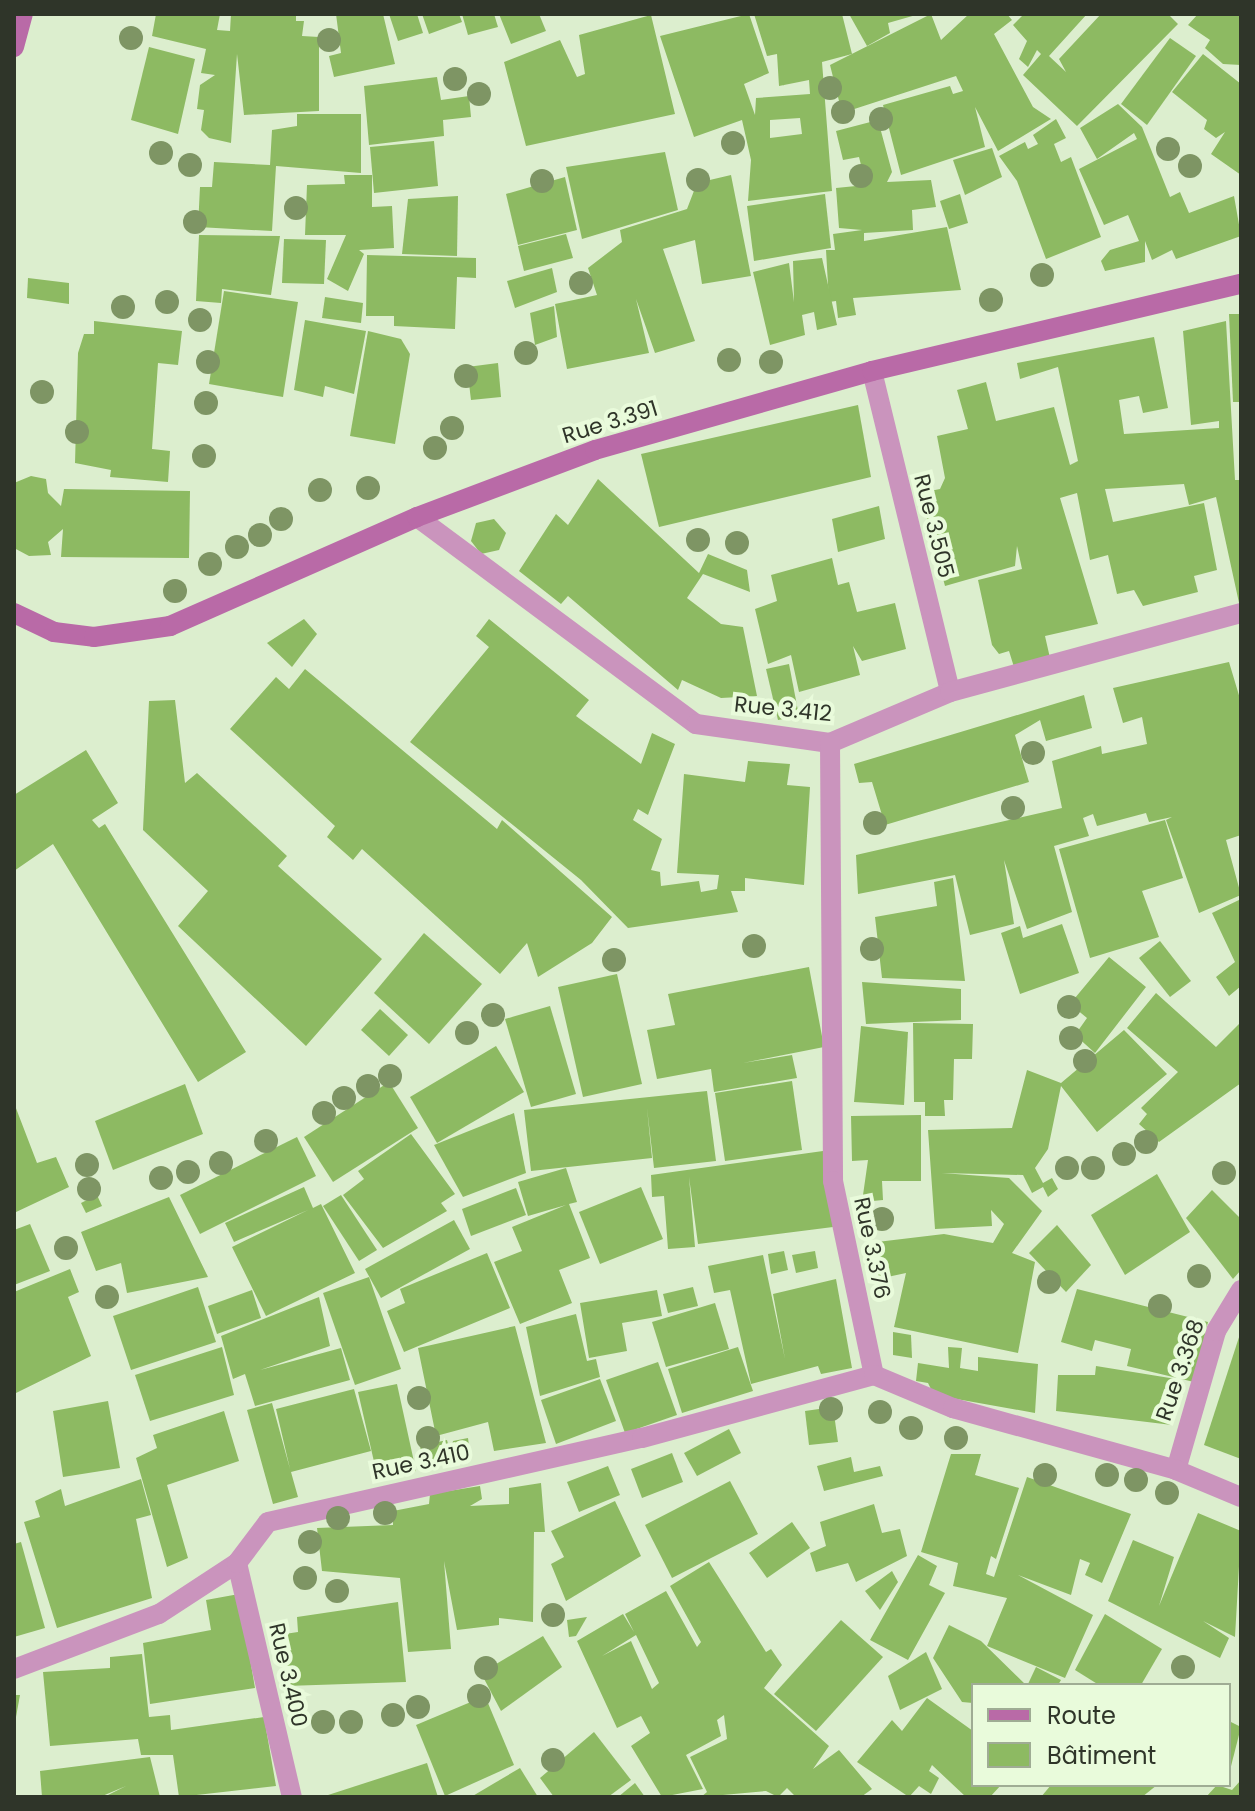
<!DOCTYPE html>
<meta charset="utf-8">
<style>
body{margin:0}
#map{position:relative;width:1255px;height:1811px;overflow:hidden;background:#dceece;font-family:Poppins,sans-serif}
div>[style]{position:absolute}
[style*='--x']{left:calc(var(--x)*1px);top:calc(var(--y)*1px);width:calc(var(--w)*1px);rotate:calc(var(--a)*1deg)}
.building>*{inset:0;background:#8dba62}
.minor>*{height:20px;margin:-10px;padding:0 10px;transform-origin:10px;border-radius:10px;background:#ca94bd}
.secondary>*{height:20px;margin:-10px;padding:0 10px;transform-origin:10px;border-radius:10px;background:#b96aa7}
.trees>*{width:24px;height:24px;margin:-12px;border-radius:50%;background:#7e9564}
span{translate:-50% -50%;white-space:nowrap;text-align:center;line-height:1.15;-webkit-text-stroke:8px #e9fbdb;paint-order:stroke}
.street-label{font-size:22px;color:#2f3529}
.frame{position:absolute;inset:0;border:16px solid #2f3529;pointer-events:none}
.legend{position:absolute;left:971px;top:1683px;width:260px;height:104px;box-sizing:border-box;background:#e9fbdb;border:2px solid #9fac94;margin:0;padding:10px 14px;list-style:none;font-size:24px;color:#2f3529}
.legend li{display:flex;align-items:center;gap:16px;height:40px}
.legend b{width:40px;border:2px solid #9fac94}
</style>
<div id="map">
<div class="building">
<i style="clip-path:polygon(156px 14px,220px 14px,217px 30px,230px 31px,231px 14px,296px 14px,296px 21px,304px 21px,302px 36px,319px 37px,319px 111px,244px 115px,237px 54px,231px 143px,209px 138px,201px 130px,204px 110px,197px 109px,200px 85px,215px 75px,201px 73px,206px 49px,152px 36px)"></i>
<i style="clip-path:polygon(336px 14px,383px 14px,395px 64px,334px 77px,329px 56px,341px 53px)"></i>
<i style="clip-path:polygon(389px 14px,417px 14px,423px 33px,398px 41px)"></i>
<i style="clip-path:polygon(422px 14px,459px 14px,462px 22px,429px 34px)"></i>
<i style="clip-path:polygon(462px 14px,494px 14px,498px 27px,468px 35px)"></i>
<i style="clip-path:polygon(499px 14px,539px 14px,546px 31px,511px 44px)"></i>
<i style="clip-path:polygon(evenodd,749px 14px,769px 73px,744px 84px,755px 115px,756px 98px,810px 94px,809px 80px,779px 86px,777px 54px,767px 56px,754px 14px,842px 14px,852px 54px,822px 62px,832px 191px,748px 201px,751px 160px,742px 120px,694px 137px,660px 36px,749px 14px,800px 118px,802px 134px,770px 138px,770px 120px,800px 118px)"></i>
<i style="clip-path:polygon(849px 14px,916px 14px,916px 15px,888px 23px,890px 33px,867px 46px)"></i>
<i style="clip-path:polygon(931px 14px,941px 40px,969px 14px,1007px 14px,1012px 20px,994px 34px,1033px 107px,1051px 119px,998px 151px,975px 107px,985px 147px,901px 175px,883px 105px,950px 86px,953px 94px,963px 91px,956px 76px,842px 113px,830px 65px)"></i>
<i style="clip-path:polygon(1024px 14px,1087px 14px,1049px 56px,1066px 72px,1059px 59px,1101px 14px,1168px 14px,1178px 24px,1077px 126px,1023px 75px,1041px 54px,1037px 50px,1028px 67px,1019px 59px,1027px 41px,1013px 25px)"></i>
<i style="clip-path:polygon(1198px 14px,1241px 14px,1241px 65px,1223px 64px,1205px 48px,1210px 40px,1188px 25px)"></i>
<i style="clip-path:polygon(651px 15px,675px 114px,526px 146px,504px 62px,560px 40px,577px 77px,585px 74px,579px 35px)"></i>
<i style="clip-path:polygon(1170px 38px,1196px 56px,1147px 125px,1121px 104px)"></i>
<i style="clip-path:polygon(149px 47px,195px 59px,178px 134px,131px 120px)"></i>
<i style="clip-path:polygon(1203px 54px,1241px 84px,1241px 175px,1211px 154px,1225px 132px,1216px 138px,1204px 129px,1207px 120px,1172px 92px)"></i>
<i style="clip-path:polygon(437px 77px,441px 100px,469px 96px,471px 117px,443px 120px,444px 136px,369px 145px,364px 86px)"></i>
<i style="clip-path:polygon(1118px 104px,1142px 127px,1170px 197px,1180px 192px,1189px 213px,1234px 196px,1241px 236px,1176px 259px,1172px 250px,1152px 260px,1145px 241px,1145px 262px,1105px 271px,1101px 261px,1110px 250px,1139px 241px,1128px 215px,1104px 225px,1079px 169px,1137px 139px,1134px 133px,1097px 159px,1080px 128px)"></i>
<i style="clip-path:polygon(297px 114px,361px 114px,361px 173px,276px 166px,272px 231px,198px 227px,200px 187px,212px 187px,214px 162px,270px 165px,272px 130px,297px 126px)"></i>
<i style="clip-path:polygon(1056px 119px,1066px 138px,1054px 144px,1061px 162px,1071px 157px,1101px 237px,1046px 259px,1017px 181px,999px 156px,1025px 142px,1028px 149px,1038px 144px,1033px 135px)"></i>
<i style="clip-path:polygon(878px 120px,892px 172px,887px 182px,931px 180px,936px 207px,912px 210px,913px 230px,864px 233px,864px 241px,947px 227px,961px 290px,853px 298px,856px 315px,838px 318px,836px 301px,829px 302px,826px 250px,835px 250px,833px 234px,862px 230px,839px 228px,836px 188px,866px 185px,859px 157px,843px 160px,836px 131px)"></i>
<i style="clip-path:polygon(434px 141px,438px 186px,374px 193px,370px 147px)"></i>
<i style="clip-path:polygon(992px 148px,1002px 177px,965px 195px,953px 160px)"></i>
<i style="clip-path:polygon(665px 152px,678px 210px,582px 239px,566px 167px)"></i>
<i style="clip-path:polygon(344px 175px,372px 175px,372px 207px,392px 206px,394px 248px,359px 250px,364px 254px,348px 291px,327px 279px,346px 235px,305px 235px,307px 185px,345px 184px)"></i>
<i style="clip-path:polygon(731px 175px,751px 276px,702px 284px,695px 240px,663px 249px,695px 341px,655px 353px,636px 299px,649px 353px,567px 369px,555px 304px,597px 295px,588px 268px,622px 242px,620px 230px,687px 209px,697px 183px)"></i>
<i style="clip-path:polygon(565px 177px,577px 230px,518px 245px,506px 194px)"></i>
<i style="clip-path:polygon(825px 194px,831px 248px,754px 261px,747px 206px)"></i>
<i style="clip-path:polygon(960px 194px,968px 223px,949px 229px,940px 201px)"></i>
<i style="clip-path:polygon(458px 196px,457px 256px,402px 254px,408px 199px)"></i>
<i style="clip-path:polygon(566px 234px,573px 258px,524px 271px,518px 246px)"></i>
<i style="clip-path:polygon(199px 235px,280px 236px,271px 295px,222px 289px,221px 303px,196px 301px)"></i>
<i style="clip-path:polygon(284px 239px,326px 240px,324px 284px,282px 283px)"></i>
<i style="clip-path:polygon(367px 255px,476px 258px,476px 278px,457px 277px,455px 329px,394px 326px,394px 316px,366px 316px)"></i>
<i style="clip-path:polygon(822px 258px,837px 325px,817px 330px,814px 312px,802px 315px,805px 335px,770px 345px,753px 272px,789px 263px,794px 302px,793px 261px)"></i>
<i style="clip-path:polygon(552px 268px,557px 292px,515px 308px,507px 281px)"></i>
<i style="clip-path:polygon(28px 278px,69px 283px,69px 304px,27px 298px)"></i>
<i style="clip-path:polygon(224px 291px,298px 302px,283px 397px,209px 384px)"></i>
<i style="clip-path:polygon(325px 297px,363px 303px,361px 323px,322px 318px)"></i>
<i style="clip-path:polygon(554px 306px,557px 337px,535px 345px,530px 313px)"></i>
<i style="clip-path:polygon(1229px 314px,1241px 314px,1241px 402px,1233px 402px)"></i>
<i style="clip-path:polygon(305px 320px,366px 331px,354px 394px,325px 386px,323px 397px,294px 390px)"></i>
<i style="clip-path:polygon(94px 321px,182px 331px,178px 365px,158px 363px,152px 449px,170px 451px,168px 482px,110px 477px,111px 470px,75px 463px,78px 353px,84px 334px,94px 334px)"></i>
<i style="clip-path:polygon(1226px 321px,1235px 480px,1241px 480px,1241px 612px,1216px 497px,1189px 505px,1184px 484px,1105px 489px,1113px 522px,1204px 503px,1217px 570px,1194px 576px,1198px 592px,1143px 606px,1134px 590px,1117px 594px,1108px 555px,1090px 560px,1077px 493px,1060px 498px,1098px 624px,1045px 636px,1050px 658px,1014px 667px,1009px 651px,999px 654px,992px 645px,978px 580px,1022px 569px,1017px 546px,1015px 566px,945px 586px,920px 493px,940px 489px,945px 478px,937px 436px,968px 429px,957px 390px,986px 382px,996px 421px,1054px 407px,1070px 465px,1078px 461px,1058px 367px,1020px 379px,1017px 363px,1154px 337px,1168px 408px,1143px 413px,1139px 396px,1119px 400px,1124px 434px,1219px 428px,1219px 421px,1191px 425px,1183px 331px)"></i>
<i style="clip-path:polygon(368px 331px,401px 339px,410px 354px,395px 444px,350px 436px)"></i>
<i style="clip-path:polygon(498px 363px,501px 397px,471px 400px,467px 367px)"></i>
<i style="clip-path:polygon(858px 405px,871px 477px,659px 527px,641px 454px)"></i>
<i style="clip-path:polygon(31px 476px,46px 479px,48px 493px,61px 506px,64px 489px,190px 491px,189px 558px,61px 557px,63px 529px,48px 542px,51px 555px,29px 556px,14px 548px,14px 483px)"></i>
<i style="clip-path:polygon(598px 479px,699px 573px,708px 554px,747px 570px,750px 592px,703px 574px,687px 598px,721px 624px,743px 627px,757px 696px,721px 698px,682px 680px,678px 690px,568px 596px,561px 604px,519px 571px,556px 514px,568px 525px)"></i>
<i style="clip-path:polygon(879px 506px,885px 539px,838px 552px,832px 519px)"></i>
<i style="clip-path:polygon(494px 519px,506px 533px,499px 550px,481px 554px,471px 541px,476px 523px)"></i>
<i style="clip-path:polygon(832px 558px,838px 585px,849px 582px,857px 612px,895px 603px,906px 649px,862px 661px,853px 646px,860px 675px,799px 692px,791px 655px,768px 664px,755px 609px,777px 601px,771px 575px)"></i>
<i style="clip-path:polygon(304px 619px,317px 634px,292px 667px,267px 643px)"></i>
<i style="clip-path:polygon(489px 619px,589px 700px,576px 716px,641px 764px,652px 733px,675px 744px,648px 815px,638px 809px,633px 820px,662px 839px,651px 870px,660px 872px,661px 886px,699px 881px,701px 892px,717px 889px,719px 875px,677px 873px,684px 774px,745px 782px,748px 761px,790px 764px,787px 785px,810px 787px,804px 885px,745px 878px,745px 891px,731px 891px,738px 912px,628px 928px,581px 880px,410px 742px,489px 647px,476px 636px)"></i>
<i style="clip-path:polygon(1229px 662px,1241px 702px,1241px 835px,1226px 840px,1241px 895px,1199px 913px,1166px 820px,1172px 817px,1149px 822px,1146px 813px,1097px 826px,1093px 814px,1083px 818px,1089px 836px,1054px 846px,1072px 912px,1027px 929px,1004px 860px,1014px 924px,970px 935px,955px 875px,858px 894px,856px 855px,1062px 808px,1052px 761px,1101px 746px,1102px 754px,1147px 744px,1142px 717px,1123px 723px,1113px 688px)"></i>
<i style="clip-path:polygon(789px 664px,799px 716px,778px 720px,766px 669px)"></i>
<i style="clip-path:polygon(305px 669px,497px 829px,502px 820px,612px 917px,592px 943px,538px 977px,527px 943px,500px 974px,362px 849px,353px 860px,327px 837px,335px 826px,230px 729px,276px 677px,289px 689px)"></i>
<i style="clip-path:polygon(1084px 695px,1092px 728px,1046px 741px,1040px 720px,1015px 735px,1029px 782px,885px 825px,872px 782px,859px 783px,854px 764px)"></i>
<i style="clip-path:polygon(175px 700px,185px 783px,197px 773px,287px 856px,278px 866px,382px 959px,306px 1046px,178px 926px,208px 891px,143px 830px,149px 701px)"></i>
<i style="clip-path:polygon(86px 750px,118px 803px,92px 820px,99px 828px,105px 824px,246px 1052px,198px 1082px,53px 844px,14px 871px,14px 795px)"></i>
<i style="clip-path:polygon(1165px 820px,1183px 878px,1142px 891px,1159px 937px,1090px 958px,1059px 849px)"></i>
<i style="clip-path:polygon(953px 878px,965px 981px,882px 978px,875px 917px,937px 906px,934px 882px)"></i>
<i style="clip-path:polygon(1241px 899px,1241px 986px,1229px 996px,1216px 977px,1235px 962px,1212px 913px)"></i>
<i style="clip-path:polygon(1062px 924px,1079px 973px,1020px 994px,1001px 933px,1020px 926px,1023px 938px)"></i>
<i style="clip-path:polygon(424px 933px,482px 984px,429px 1044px,374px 993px)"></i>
<i style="clip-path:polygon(1160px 941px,1191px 981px,1170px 997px,1139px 958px)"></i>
<i style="clip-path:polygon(1109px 957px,1146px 987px,1095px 1053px,1075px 1035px,1087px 1018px,1070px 1004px)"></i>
<i style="clip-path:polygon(809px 967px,824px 1047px,743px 1063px,792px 1055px,797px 1078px,714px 1092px,711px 1069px,657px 1079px,647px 1030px,675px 1025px,668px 994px)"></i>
<i style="clip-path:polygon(617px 974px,642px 1084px,583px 1097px,558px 987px)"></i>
<i style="clip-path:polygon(862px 982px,961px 989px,961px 1020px,866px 1024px)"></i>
<i style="clip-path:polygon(1156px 993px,1216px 1047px,1241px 1022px,1241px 1083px,1159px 1142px,1139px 1124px,1147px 1114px,1141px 1108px,1178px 1072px,1127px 1028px)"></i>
<i style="clip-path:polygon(550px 1006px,576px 1094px,531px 1107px,505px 1019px)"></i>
<i style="clip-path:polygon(380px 1009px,408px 1035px,389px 1056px,361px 1030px)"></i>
<i style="clip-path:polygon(913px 1023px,973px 1024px,972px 1059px,954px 1059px,953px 1100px,944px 1100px,945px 1116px,925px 1116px,925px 1102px,914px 1102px)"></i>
<i style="clip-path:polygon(861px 1026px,908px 1032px,904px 1105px,854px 1102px)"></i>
<i style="clip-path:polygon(1124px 1030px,1167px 1074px,1097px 1132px,1061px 1086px,1048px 1149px,1035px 1168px,1043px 1183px,1052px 1178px,1058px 1189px,1048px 1197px,1043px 1187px,1032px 1193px,1023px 1175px,942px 1173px,1009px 1178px,1042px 1211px,1012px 1253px,1035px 1262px,1018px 1353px,894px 1327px,906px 1273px,878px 1279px,877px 1242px,944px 1234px,993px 1243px,1004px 1224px,991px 1210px,992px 1226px,935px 1229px,928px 1130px,1012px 1128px,1027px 1070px,1061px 1083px)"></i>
<i style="clip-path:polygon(496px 1046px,524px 1092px,437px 1143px,410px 1097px)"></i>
<i style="clip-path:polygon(792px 1081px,802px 1150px,725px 1161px,715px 1093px)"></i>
<i style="clip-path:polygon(389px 1082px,418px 1128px,333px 1182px,304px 1137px)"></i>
<i style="clip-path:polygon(185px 1084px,203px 1134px,113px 1170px,95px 1121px)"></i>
<i style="clip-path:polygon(707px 1091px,716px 1161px,654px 1168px,647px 1108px,652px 1158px,531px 1171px,524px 1110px)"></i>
<i style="clip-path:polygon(14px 1103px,37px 1163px,56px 1157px,69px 1187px,14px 1213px)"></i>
<i style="clip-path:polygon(514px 1113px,526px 1173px,463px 1197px,434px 1145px)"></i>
<i style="clip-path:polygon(921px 1115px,921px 1181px,882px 1181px,883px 1200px,862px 1202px,868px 1160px,852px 1161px,851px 1116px)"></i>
<i style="clip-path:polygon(411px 1134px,455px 1194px,441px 1203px,447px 1211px,383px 1248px,343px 1195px,364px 1179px,358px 1171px)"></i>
<i style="clip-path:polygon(297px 1137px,316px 1176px,200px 1234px,180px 1195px)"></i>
<i style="clip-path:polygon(823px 1151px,833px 1227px,698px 1244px,689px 1177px,695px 1247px,668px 1249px,664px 1196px,652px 1197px,651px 1175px)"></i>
<i style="clip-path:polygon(566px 1168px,577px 1202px,569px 1204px,590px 1258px,559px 1270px,572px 1303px,520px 1324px,494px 1262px,522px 1251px,512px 1227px,566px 1205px,528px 1216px,518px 1182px)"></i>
<i style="clip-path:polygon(1157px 1174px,1190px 1232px,1125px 1275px,1091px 1215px)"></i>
<i style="clip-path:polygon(304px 1187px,313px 1208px,321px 1204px,355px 1273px,266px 1316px,232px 1247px,308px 1210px,234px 1242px,225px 1223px)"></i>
<i style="clip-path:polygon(641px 1187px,663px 1239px,600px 1264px,579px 1212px)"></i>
<i style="clip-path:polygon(516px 1188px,526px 1215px,471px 1236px,462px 1209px)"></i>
<i style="clip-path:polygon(1212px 1190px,1241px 1219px,1241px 1270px,1233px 1279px,1186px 1218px)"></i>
<i style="clip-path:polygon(97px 1195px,102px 1206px,86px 1213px,81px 1203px)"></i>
<i style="clip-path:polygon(341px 1195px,377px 1250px,359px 1261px,323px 1206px)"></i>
<i style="clip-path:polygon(169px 1197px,208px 1277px,127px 1293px,121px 1263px,96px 1271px,81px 1232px)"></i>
<i style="clip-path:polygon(454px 1220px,470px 1249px,381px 1298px,365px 1269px)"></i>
<i style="clip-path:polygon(30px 1224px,50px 1271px,14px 1285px,14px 1230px)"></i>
<i style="clip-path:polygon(1057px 1225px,1091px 1265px,1066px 1292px,1029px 1253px)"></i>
<i style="clip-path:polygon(784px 1251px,788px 1270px,771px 1274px,768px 1254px)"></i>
<i style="clip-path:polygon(815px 1251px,818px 1268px,796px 1273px,792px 1255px)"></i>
<i style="clip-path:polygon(487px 1253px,510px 1308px,404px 1352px,387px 1311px,405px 1303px,400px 1289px)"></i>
<i style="clip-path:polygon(763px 1255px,785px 1359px,773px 1294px,836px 1279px,852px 1368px,821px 1374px,818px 1366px,751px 1384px,730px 1290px,714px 1293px,708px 1266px)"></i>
<i style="clip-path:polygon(70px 1269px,79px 1292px,68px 1297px,91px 1356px,14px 1394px,14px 1292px)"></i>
<i style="clip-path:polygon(369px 1277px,401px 1369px,355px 1385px,323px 1293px)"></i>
<i style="clip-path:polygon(198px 1287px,216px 1342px,131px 1370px,113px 1316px)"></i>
<i style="clip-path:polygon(693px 1287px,698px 1306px,668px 1313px,663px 1294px)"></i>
<i style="clip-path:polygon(1077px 1289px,1208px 1322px,1194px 1382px,1127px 1366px,1131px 1349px,1095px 1340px,1092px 1351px,1061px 1342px)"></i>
<i style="clip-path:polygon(252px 1290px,261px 1318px,217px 1334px,208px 1306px)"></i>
<i style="clip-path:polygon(657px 1290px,662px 1316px,622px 1323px,627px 1351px,589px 1358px,580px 1303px)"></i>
<i style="clip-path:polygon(319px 1297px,330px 1346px,260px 1370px,341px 1348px,350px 1380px,255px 1406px,245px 1374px,233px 1379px,221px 1336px)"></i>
<i style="clip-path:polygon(715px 1303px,729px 1349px,666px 1367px,652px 1322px)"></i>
<i style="clip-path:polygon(576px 1314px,587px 1361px,596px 1359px,600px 1377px,540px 1396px,526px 1327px)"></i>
<i style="clip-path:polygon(515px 1326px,546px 1443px,494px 1451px,488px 1422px,436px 1436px,418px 1348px)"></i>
<i style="clip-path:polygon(1241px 1331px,1241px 1459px,1204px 1445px)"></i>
<i style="clip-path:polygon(893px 1332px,911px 1335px,912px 1358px,893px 1355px)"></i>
<i style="clip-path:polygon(222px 1347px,234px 1395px,150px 1421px,135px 1375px)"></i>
<i style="clip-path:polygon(738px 1347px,753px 1391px,682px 1413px,668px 1369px)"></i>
<i style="clip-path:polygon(948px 1347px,962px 1348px,960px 1368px,978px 1371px,978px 1357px,1038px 1364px,1035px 1413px,934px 1395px,928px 1383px,916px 1381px,918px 1363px,949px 1368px)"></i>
<i style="clip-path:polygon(658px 1362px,677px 1415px,625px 1433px,606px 1380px)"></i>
<i style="clip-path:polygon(1096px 1366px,1176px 1379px,1172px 1425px,1056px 1411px,1058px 1375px,1095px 1375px)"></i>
<i style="clip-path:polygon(600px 1379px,616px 1421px,556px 1444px,541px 1400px)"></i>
<i style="clip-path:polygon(397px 1384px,416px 1471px,378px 1479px,358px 1392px)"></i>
<i style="clip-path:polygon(354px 1389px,371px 1451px,291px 1472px,298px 1497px,273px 1504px,247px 1410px,272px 1403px,290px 1469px,276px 1409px)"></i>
<i style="clip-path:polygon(108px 1401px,120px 1468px,63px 1477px,53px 1411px)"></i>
<i style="clip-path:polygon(833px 1407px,838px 1442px,809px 1445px,805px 1411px)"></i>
<i style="clip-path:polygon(224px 1411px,239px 1461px,167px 1485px,188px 1558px,167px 1567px,136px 1458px,157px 1448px,153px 1435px)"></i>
<i style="clip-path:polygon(729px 1429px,741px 1453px,697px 1476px,684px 1453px)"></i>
<i style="clip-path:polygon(468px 1438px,470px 1453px,424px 1466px,420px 1446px,447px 1440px,450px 1452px,453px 1441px)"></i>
<i style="clip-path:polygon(672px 1453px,683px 1482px,642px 1498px,631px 1469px)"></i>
<i style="clip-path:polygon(951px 1454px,981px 1454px,975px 1475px,1019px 1488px,996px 1559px,991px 1556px,986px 1574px,994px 1577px,1027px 1477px,1131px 1514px,1102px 1583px,1085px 1575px,1090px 1563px,1080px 1559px,1071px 1595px,1018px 1575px,1093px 1615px,1065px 1678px,987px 1646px,1007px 1598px,953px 1586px,958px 1563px,921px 1552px)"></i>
<i style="clip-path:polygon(851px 1457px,854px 1472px,880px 1466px,883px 1476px,824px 1491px,817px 1466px)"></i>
<i style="clip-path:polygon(608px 1466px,620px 1495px,579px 1512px,567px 1482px)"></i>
<i style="clip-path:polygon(141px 1479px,151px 1515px,136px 1519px,152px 1598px,57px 1628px,24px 1522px,40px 1517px,35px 1501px,61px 1489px,65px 1506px)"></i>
<i style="clip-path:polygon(730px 1481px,758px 1534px,672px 1578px,645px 1525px)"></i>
<i style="clip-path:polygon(541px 1483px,545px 1532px,534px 1532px,533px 1622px,499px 1618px,499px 1625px,457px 1630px,444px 1561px,451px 1649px,408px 1652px,400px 1578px,322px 1571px,317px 1528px,393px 1525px,393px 1511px,429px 1504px,430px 1494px,480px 1486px,482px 1499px,470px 1506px,509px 1504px,509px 1488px)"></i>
<i style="clip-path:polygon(615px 1501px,641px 1556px,566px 1601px,551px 1564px,564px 1557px,551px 1531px)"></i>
<i style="clip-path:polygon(874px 1504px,882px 1533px,900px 1529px,907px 1556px,856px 1582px,848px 1563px,816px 1572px,810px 1553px,826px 1546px,820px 1522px)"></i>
<i style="clip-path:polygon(1198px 1513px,1241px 1531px,1235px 1637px,1203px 1621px,1229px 1638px,1220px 1658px,1108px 1601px,1133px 1540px,1174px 1557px,1159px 1606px)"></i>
<i style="clip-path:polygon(792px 1522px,810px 1548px,767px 1578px,749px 1553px)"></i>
<i style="clip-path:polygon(21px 1542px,45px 1628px,14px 1637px,14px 1544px)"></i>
<i style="clip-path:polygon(918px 1555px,937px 1566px,929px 1585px,945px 1593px,908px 1660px,870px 1640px)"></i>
<i style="clip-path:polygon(evenodd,709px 1562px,766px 1652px,771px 1649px,782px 1665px,764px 1688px,829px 1746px,813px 1769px,839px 1750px,872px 1789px,861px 1797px,796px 1797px,787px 1788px,778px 1797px,766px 1791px,701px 1797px,707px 1792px,690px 1757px,727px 1739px,724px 1715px,717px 1720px,721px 1736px,686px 1755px,703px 1789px,662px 1797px,631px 1746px,650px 1733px,641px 1716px,617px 1728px,577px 1641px,623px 1614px,634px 1632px,625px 1614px,666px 1591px,697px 1647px,701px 1642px,670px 1586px,709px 1562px,636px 1635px,659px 1683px,652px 1689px,631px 1641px,602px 1656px,636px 1635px)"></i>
<i style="clip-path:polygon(892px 1571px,898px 1582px,880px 1610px,865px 1591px)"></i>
<i style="clip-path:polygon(239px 1594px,255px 1688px,150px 1704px,143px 1643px,211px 1630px,206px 1600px)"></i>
<i style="clip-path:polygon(398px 1602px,406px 1682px,286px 1686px,278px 1635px,298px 1632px,297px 1617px)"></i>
<i style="clip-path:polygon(1105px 1614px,1162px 1649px,1141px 1685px,1099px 1685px,1075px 1670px)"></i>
<i style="clip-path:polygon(587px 1617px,576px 1636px,569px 1637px,567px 1620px)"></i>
<i style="clip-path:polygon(841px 1620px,883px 1657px,816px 1731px,774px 1694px)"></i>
<i style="clip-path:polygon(949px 1625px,981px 1641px,1026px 1685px,973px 1685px,973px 1703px,962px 1702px,933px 1658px)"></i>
<i style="clip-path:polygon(543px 1636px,562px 1667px,501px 1711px,481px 1673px)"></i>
<i style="clip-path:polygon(926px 1652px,942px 1689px,900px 1710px,888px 1676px)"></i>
<i style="clip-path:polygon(142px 1654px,149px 1717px,170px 1715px,171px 1730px,264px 1717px,276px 1786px,179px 1797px,173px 1755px,141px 1755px,138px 1739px,50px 1746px,43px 1672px,110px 1668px,110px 1657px)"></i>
<i style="clip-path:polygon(1036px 1667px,1061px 1680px,1058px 1685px,1028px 1684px)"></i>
<i style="clip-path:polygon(14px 1695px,20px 1695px,14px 1728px)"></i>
<i style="clip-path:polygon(485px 1696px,514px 1765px,445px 1796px,416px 1725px)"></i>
<i style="clip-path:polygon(927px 1698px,973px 1731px,973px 1785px,1001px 1785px,990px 1797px,966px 1797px,932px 1765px,929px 1771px,939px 1778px,931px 1794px,919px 1786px,909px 1797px,857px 1762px,892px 1720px,902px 1731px)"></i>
<i style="clip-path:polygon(1229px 1721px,1241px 1727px,1229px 1774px)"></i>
<i style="clip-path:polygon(594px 1732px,631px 1780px,608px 1797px,554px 1797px,540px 1778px)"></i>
<i style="clip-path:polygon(150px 1757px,160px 1797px,104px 1797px,126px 1786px,100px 1797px,42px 1797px,40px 1771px)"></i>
<i style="clip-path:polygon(427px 1763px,438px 1797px,325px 1797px,325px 1796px)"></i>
<i style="clip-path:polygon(520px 1768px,538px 1797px,471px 1797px)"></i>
<i style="clip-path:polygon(1241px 1780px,1241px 1797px,1206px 1797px,1217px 1785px,1232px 1790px)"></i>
<i style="clip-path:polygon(635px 1783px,645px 1797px,618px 1797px)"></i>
<i style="clip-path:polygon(1051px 1785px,1157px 1785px,1142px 1797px,1041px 1797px)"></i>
</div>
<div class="minor">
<i style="--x:872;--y:371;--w:330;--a:76.3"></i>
<i style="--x:417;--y:517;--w:347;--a:36.6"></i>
<i style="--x:696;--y:724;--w:135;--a:8.1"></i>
<i style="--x:830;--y:743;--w:130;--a:-23"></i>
<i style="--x:950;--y:692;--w:302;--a:-15.2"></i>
<i style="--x:830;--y:743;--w:438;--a:89.6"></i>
<i style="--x:833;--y:1181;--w:198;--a:78.1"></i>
<i style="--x:1176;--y:1470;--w:145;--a:-73.9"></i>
<i style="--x:1216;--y:1331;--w:48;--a:-58.6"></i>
<i style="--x:237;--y:1563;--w:240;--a:76.8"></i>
<i style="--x:14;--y:1669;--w:155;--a:-20.8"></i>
<i style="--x:159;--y:1614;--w:93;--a:-33.2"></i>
<i style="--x:237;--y:1563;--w:51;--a:-52.9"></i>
<i style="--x:268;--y:1522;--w:383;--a:-12.7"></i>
<i style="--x:642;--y:1438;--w:240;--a:-15.2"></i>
<i style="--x:874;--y:1375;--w:86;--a:22.7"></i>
<i style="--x:953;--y:1408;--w:231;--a:15.5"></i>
<i style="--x:1176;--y:1470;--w:70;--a:22.6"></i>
</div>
<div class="secondary">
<i style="--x:14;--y:47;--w:34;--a:-75"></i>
<i style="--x:14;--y:613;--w:44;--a:25.4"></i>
<i style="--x:54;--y:632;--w:40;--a:7.1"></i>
<i style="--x:94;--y:637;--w:77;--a:-8.2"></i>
<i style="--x:170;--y:626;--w:270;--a:-23.8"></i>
<i style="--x:417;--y:517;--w:190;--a:-20.6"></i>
<i style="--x:595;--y:450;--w:288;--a:-15.9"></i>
<i style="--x:872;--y:371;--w:379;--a:-13.3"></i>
</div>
<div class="trees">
<i style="left:131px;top:38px"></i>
<i style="left:329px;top:40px"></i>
<i style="left:455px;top:79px"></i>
<i style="left:830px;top:88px"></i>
<i style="left:479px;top:94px"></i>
<i style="left:843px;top:112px"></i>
<i style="left:881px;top:119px"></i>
<i style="left:733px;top:143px"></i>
<i style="left:1168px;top:149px"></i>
<i style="left:161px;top:153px"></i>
<i style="left:190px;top:165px"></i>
<i style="left:1190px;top:166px"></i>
<i style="left:861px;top:176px"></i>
<i style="left:698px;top:180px"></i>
<i style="left:542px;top:181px"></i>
<i style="left:296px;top:208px"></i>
<i style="left:195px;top:222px"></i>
<i style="left:1042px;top:275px"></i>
<i style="left:581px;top:283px"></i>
<i style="left:991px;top:300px"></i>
<i style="left:167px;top:302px"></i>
<i style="left:123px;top:307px"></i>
<i style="left:200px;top:320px"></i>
<i style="left:526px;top:353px"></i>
<i style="left:729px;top:360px"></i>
<i style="left:208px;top:362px"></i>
<i style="left:771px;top:362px"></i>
<i style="left:466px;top:376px"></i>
<i style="left:42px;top:392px"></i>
<i style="left:206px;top:403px"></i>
<i style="left:452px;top:428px"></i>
<i style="left:77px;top:432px"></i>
<i style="left:435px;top:448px"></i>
<i style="left:204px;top:456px"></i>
<i style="left:368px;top:488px"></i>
<i style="left:320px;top:490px"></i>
<i style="left:281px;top:519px"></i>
<i style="left:260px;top:535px"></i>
<i style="left:698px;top:540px"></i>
<i style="left:737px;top:543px"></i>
<i style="left:237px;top:547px"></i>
<i style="left:210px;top:564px"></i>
<i style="left:175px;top:591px"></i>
<i style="left:1033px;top:753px"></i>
<i style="left:1013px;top:808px"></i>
<i style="left:875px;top:823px"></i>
<i style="left:754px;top:946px"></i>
<i style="left:872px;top:949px"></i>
<i style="left:614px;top:960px"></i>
<i style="left:1069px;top:1007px"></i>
<i style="left:493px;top:1015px"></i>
<i style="left:467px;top:1033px"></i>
<i style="left:1071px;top:1038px"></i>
<i style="left:1085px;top:1061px"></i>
<i style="left:390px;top:1076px"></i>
<i style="left:368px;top:1086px"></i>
<i style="left:344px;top:1098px"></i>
<i style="left:324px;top:1113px"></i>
<i style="left:266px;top:1141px"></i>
<i style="left:1146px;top:1142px"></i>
<i style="left:1124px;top:1154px"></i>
<i style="left:221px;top:1163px"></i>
<i style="left:87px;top:1165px"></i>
<i style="left:1067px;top:1168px"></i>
<i style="left:1093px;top:1168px"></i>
<i style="left:188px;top:1172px"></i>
<i style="left:1224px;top:1173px"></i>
<i style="left:161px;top:1178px"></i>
<i style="left:89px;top:1189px"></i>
<i style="left:882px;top:1219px"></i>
<i style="left:66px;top:1248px"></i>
<i style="left:1199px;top:1276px"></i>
<i style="left:1049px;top:1282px"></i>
<i style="left:107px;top:1297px"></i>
<i style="left:1160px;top:1306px"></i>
<i style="left:419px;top:1398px"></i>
<i style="left:831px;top:1409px"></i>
<i style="left:880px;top:1412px"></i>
<i style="left:911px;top:1428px"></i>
<i style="left:428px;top:1438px"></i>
<i style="left:956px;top:1438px"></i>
<i style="left:1045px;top:1475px"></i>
<i style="left:1107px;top:1475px"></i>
<i style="left:1136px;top:1480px"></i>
<i style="left:1167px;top:1493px"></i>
<i style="left:385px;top:1513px"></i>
<i style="left:338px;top:1518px"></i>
<i style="left:310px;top:1542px"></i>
<i style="left:305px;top:1578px"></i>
<i style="left:337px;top:1591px"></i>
<i style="left:553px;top:1615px"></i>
<i style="left:1183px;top:1667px"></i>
<i style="left:486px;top:1668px"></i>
<i style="left:479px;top:1696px"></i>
<i style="left:418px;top:1707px"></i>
<i style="left:393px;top:1715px"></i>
<i style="left:323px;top:1722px"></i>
<i style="left:351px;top:1722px"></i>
<i style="left:553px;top:1760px"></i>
</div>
<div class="street-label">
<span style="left:610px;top:422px;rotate:-17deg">Rue 3.391</span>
<span style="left:934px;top:526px;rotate:76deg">Rue 3.505</span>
<span style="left:783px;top:709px;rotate:6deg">Rue 3.412</span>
<span style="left:872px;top:1248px;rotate:78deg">Rue 3.376</span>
<span style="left:1180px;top:1370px;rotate:-71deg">Rue 3.368</span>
<span style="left:421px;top:1462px;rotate:-12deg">Rue 3.410</span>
<span style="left:288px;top:1675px;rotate:77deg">Rue 3.400</span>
</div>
<div class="frame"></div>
<ul class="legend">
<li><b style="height:10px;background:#b96aa7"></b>Route</li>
<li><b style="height:22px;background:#8dba62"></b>Bâtiment</li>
</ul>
</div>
